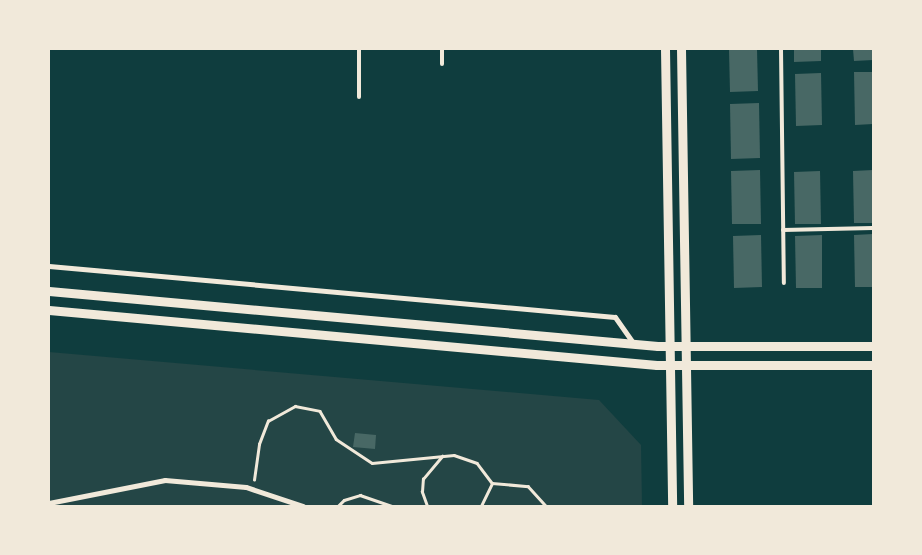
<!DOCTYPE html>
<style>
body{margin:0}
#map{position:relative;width:922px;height:555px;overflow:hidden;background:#0f3d3e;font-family:"Fira Sans",sans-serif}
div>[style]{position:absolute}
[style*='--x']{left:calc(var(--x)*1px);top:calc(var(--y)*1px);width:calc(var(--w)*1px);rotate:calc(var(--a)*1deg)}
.green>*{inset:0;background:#244646}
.building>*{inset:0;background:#486865}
.path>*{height:2.5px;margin:-1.25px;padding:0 1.25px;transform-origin:1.25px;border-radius:1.25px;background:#f1e9da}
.service>*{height:4px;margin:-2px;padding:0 2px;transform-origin:2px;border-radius:2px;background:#f1e9da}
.pedestrian>*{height:4.5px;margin:-2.25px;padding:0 2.25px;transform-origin:2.25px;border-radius:2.25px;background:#f1e9da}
.minor>*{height:5px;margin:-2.5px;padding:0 2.5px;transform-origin:2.5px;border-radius:2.5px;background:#f1e9da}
.tertiary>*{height:9px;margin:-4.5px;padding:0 4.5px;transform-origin:4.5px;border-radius:4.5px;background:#f1e9da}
span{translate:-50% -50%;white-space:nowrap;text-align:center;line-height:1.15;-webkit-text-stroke:4.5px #f1e9da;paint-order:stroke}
.frame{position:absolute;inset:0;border:50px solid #f1e9da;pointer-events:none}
</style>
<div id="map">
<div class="green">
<i style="clip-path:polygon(49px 352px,599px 400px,641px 445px,642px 506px,49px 506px)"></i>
</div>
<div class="building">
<i style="clip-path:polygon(729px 49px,757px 49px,758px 91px,730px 92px)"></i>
<i style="clip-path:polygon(794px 49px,821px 49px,821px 61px,794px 62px)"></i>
<i style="clip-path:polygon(853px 49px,873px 49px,873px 60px,854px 61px)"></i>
<i style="clip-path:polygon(854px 72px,873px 72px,873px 124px,855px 125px)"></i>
<i style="clip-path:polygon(821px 73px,822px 125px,796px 126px,795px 74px)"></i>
<i style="clip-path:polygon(759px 103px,760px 158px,731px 159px,730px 104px)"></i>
<i style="clip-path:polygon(760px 170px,761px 224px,732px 224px,731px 171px)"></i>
<i style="clip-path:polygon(873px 170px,873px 223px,854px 223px,853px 171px)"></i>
<i style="clip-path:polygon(820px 171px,821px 224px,795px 224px,794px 172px)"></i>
<i style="clip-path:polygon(873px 234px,873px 287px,855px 287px,854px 235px)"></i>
<i style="clip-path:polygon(761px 235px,762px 287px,734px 288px,733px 236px)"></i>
<i style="clip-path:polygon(822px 235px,822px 288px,796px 288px,795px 236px)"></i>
<i style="clip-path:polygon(355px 433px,376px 435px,375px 449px,353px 447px)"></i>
</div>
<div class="path">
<i style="--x:254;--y:480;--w:36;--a:-82"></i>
<i style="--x:259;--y:444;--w:25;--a:-69"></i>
<i style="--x:268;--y:421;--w:31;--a:-29"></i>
<i style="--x:295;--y:406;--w:25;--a:11"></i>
<i style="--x:320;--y:411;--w:32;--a:60"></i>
<i style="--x:336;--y:439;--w:43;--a:33.7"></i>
<i style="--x:372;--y:463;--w:82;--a:-5.6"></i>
<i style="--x:454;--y:455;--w:24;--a:19"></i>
<i style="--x:477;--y:463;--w:25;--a:53"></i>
<i style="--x:492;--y:483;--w:36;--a:5"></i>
<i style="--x:528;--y:486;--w:27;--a:48"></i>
<i style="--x:338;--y:506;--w:8;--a:-45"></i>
<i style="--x:344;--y:500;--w:17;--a:-17"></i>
<i style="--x:360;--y:495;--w:34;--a:19"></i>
<i style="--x:427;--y:506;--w:15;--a:-110"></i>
<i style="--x:422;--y:492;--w:13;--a:-86"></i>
<i style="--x:423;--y:479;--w:30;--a:-50"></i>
<i style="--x:481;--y:506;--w:25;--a:-64"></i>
</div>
<div class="service">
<i style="--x:359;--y:49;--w:48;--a:90"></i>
<i style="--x:442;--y:49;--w:15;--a:90"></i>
<i style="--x:781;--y:49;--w:234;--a:89.3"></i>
<i style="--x:783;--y:230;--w:90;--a:-1.3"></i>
</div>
<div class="pedestrian">
<i style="--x:49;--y:503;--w:118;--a:-11.2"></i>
<i style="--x:165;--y:480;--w:81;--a:4.9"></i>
<i style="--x:246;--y:487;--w:60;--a:18.4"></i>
</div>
<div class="minor">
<i style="--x:49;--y:266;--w:568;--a:5.15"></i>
<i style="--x:615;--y:317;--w:33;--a:55"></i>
</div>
<div class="tertiary">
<i style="--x:665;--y:49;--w:457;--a:89.1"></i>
<i style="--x:681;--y:49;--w:457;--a:89.1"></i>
<i style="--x:49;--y:291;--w:611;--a:5.16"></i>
<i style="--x:658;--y:346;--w:215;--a:0"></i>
<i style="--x:49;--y:310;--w:610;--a:5.17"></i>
<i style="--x:657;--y:365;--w:216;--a:0"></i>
</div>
<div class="frame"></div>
</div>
